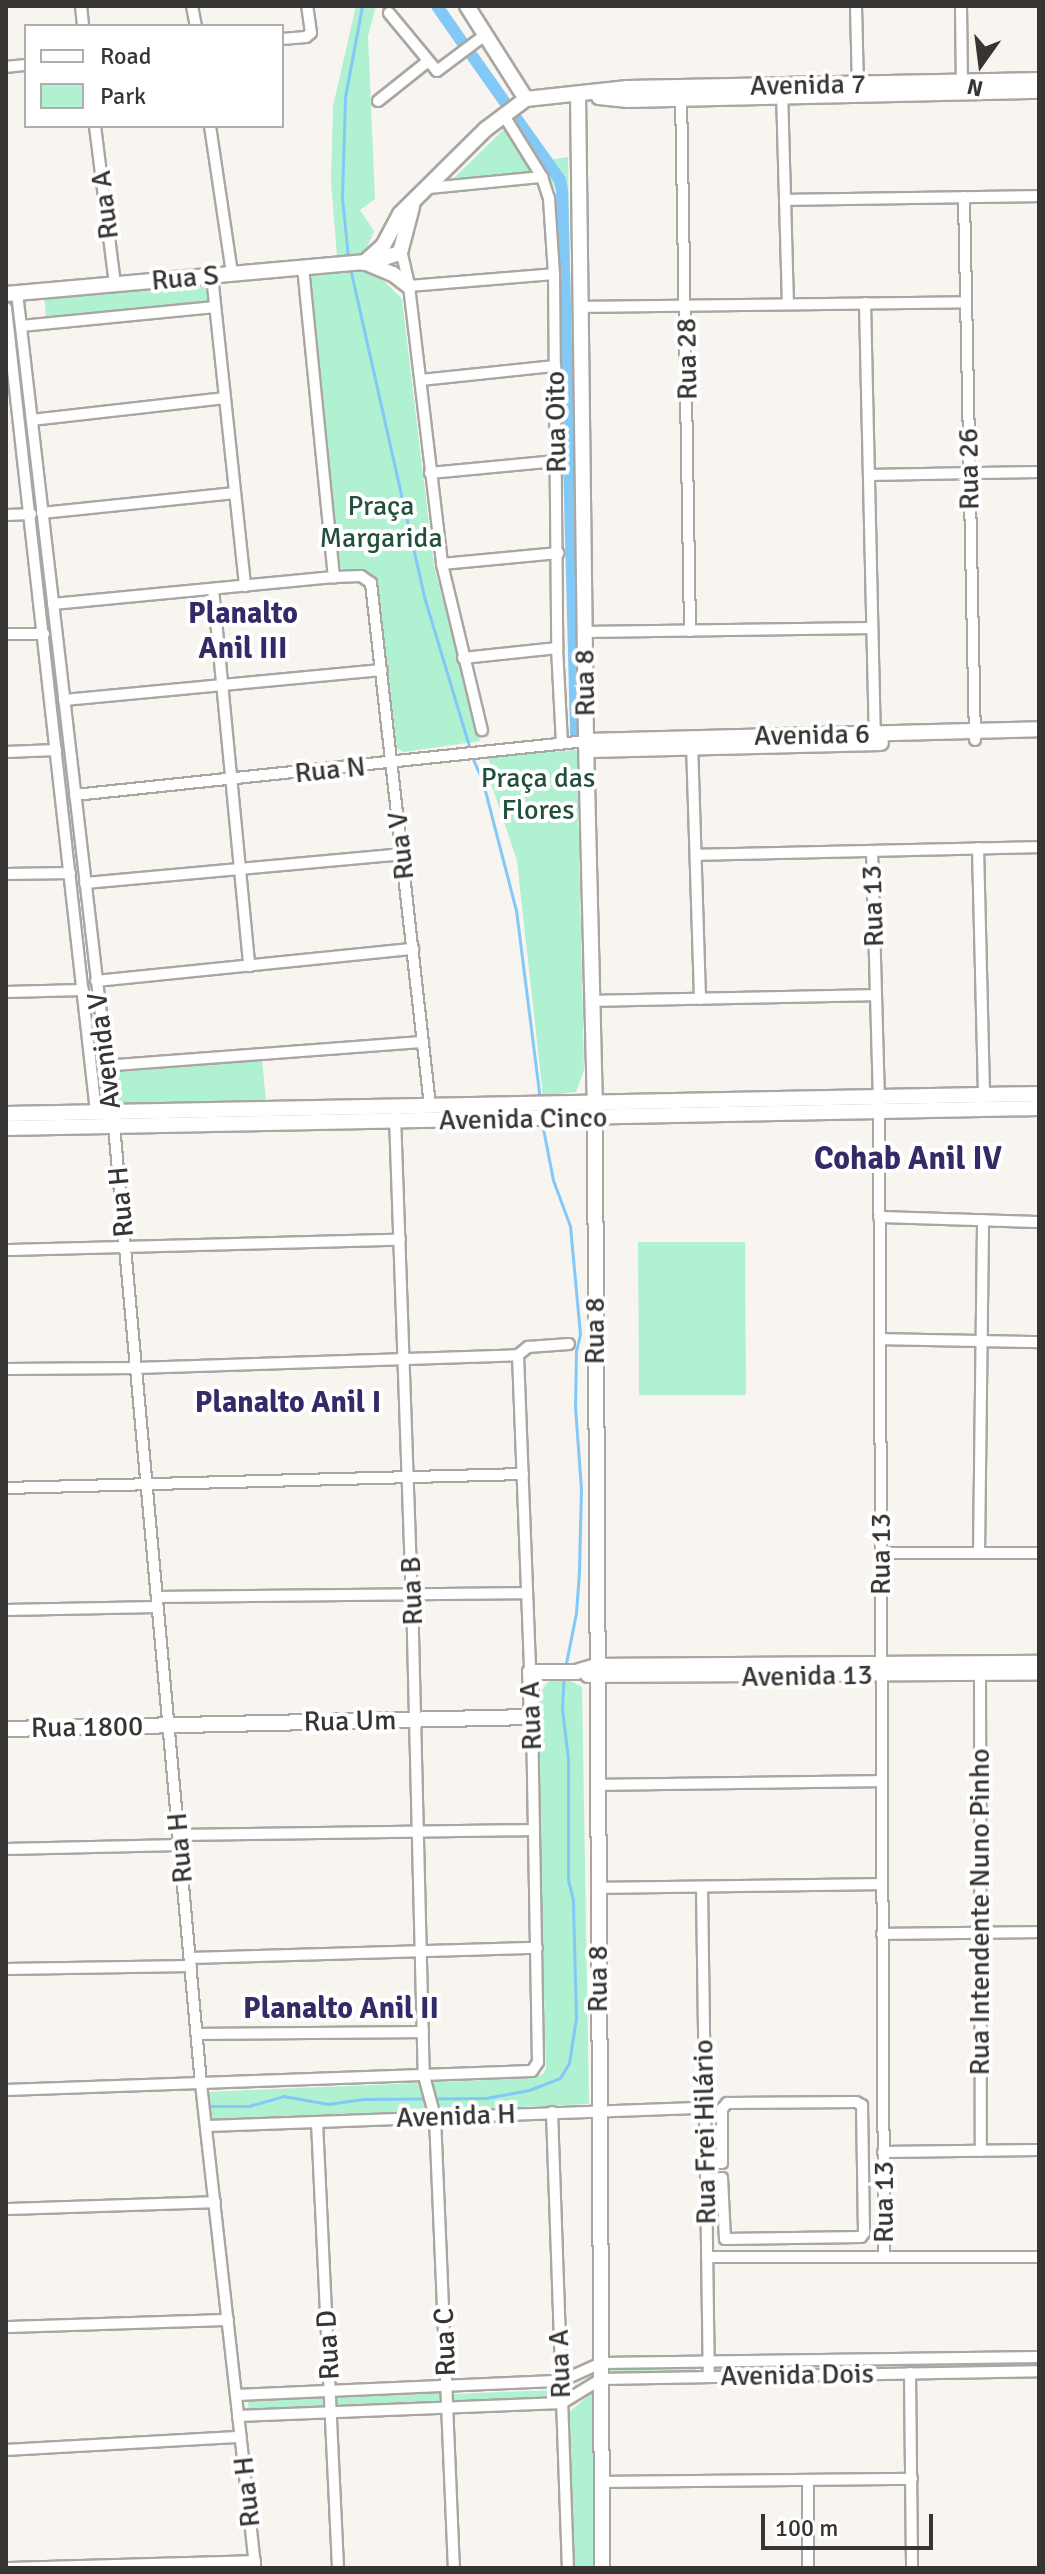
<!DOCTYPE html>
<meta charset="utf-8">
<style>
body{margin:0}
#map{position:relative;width:1045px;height:2574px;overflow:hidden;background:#f8f4f0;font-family:Signika,sans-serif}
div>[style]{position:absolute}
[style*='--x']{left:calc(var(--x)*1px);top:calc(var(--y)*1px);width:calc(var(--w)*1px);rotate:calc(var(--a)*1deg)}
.green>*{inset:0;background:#aff1d0}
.stream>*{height:3px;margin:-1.5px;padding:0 1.5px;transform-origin:1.5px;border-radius:1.5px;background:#83c9f8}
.canal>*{height:12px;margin:-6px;padding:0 6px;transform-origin:6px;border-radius:6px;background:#83c9f8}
.roads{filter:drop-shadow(2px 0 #aaa6a2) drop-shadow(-2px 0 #aaa6a2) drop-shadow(0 2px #aaa6a2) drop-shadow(0 -2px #aaa6a2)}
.street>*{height:10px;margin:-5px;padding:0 5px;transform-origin:5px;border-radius:5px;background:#fff}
.secondary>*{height:14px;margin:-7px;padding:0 7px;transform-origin:7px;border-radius:7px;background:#fff}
span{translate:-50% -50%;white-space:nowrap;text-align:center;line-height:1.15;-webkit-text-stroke:8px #fff;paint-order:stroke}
.street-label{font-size:28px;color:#373534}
.park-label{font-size:28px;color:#23503c}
.neighbourhood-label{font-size:30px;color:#332b67;font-weight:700}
.quarter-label{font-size:32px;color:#332b67;font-weight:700}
.frame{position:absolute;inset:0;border:8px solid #373534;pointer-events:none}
.legend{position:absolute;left:24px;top:24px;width:260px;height:104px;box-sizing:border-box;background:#fff;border:2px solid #afaeae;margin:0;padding:10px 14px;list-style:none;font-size:24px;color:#373534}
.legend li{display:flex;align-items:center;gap:16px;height:40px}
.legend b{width:40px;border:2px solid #afaeae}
.north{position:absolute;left:941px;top:24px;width:80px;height:80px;-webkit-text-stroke:6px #fff;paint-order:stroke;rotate:194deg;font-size:22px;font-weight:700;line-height:32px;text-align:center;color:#373534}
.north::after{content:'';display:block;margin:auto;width:28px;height:36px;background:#373534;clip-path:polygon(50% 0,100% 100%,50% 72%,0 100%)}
.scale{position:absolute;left:761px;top:2514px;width:172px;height:36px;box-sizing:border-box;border:4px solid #373534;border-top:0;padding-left:10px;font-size:24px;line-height:28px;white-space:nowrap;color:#373534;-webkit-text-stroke:6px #fff;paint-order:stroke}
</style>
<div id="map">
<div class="green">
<i style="clip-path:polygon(356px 6px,376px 6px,368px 36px,375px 199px,360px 210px,374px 231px,364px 255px,337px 257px,331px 181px,333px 106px)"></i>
<i style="clip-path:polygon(506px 127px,533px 172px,451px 181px)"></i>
<i style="clip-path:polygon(568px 157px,578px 735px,573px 736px,557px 192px,540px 161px)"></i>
<i style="clip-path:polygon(364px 268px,383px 280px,402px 299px,434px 566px,480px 741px,404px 752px,397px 748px,378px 585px,367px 573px,340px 568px,311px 274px)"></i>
<i style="clip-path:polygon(207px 280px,209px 302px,46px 318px,44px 294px)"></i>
<i style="clip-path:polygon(577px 750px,584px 1070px,576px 1092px,543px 1096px,517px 861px,491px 783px,489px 756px)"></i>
<i style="clip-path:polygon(262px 1059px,266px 1102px,112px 1106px,109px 1071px)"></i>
<i style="clip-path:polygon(638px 1242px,745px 1242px,746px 1395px,639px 1395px)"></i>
<i style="clip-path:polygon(555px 1678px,568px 1680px,582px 1687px,589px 2104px,209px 2121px,206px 2092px,533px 2078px,543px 2074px,546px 2068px,536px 1699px,547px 1683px)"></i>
<i style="clip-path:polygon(696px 2363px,696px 2371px,605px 2374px,604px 2365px)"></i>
<i style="clip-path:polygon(708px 2364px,885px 2364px,885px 2371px,709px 2373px)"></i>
<i style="clip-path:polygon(554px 2390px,554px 2399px,454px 2402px,453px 2394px)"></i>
<i style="clip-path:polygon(595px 2390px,595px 2568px,574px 2568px,568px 2413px)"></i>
<i style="clip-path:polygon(443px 2392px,443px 2404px,249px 2412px,248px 2401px)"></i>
</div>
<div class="stream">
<i style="--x:348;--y:257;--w:59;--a:-95.8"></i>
<i style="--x:342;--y:198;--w:101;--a:-88.3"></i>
<i style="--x:345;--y:97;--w:93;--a:-79.4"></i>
<i style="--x:350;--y:268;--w:340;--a:77.3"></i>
<i style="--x:425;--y:600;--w:156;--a:73.2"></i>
<i style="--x:472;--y:757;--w:24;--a:66"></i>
<i style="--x:482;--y:779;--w:135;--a:75.5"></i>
<i style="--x:516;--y:910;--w:192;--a:82.8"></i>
<i style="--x:542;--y:1123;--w:58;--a:79.1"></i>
<i style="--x:553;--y:1180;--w:49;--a:69.7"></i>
<i style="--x:570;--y:1226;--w:108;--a:84.7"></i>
<i style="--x:580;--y:1334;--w:17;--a:103"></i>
<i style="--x:576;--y:1351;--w:56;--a:91"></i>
<i style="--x:575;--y:1407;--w:81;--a:85.8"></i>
<i style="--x:581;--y:1488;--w:84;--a:91.4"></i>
<i style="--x:579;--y:1572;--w:41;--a:94.2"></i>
<i style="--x:576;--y:1613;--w:56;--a:101.3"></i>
<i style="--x:211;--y:2106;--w:38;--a:0"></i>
<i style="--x:249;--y:2106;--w:35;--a:-16"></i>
<i style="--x:283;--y:2096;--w:46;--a:10.1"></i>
<i style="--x:328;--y:2104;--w:37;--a:-8"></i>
<i style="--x:365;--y:2099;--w:121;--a:-0.5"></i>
<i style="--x:486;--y:2098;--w:44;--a:-10.5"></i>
<i style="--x:529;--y:2090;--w:33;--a:-21"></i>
<i style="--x:560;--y:2078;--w:17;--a:-59"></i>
<i style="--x:569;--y:2063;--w:46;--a:-81.2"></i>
<i style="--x:576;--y:2018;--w:118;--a:-91.5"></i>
<i style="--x:573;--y:1900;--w:21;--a:-104"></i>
<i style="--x:568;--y:1880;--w:121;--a:-90"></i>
<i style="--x:568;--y:1759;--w:50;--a:-96.8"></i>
<i style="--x:562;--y:1709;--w:34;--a:-87"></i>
</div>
<div class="canal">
<i style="--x:437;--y:6;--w:44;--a:55.2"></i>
<i style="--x:473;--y:57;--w:54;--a:54.8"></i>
<i style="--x:516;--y:118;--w:76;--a:54.6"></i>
<i style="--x:560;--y:180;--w:10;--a:79"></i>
<i style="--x:562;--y:190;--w:543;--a:88.52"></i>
</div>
<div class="roads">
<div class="street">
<i style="--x:81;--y:6;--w:20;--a:84"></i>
<i style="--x:192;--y:6;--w:20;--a:79"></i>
<i style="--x:856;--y:6;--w:82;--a:88.6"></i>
<i style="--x:961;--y:6;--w:80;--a:89.3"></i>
<i style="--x:389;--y:13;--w:75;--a:50.4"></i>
<i style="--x:437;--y:71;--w:60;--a:-36.9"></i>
<i style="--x:282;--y:39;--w:24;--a:-5"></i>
<i style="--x:306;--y:37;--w:6;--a:-39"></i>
<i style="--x:311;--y:33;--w:27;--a:-98"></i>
<i style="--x:6;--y:67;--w:20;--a:-6"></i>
<i style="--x:782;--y:91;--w:213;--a:88.4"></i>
<i style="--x:681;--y:93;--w:538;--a:89.04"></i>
<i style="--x:378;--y:101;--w:63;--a:-38.5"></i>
<i style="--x:503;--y:114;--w:74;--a:58.2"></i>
<i style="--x:542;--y:177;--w:23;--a:72"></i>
<i style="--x:549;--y:199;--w:75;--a:86.2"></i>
<i style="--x:554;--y:274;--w:374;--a:89.5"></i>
<i style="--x:557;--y:648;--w:94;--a:87"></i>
<i style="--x:95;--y:126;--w:159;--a:82.8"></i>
<i style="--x:210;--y:126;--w:150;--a:81.5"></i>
<i style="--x:429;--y:188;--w:114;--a:-5.6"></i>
<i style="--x:964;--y:197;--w:543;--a:88.84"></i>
<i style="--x:785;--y:200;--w:254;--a:-0.9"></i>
<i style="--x:401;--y:250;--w:37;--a:77"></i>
<i style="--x:409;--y:286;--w:280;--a:83.2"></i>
<i style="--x:442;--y:564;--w:171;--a:76.5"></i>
<i style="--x:303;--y:267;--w:312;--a:84.3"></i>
<i style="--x:212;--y:276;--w:312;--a:83.9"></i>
<i style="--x:409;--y:286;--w:145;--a:-4.7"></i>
<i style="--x:17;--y:293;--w:839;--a:83.36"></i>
<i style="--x:114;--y:1126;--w:962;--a:84.81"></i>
<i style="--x:201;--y:2084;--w:487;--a:83.6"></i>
<i style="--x:865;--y:303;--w:434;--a:88.7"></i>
<i style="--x:581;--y:307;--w:385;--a:-0.7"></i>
<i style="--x:6;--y:308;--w:809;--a:83.61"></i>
<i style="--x:96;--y:1112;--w:5;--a:37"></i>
<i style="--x:21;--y:326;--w:195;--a:-5.6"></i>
<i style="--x:421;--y:380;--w:135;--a:-6"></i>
<i style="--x:32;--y:420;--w:194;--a:-6.5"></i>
<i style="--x:430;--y:473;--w:127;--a:-5.4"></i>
<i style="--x:869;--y:475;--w:170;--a:-1"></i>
<i style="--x:42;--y:513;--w:194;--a:-5.9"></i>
<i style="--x:6;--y:515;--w:25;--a:-2"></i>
<i style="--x:442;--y:564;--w:117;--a:-5.4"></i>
<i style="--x:213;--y:589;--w:379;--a:84.5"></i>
<i style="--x:53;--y:604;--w:282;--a:-5.5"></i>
<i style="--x:334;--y:577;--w:27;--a:-2"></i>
<i style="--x:361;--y:576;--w:12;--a:35"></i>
<i style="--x:371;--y:583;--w:526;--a:83.56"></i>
<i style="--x:584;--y:632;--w:288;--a:-0.8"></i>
<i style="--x:6;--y:634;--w:38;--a:0"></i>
<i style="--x:463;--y:658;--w:95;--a:-6.1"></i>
<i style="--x:64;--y:700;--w:319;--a:-5.4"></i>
<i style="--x:692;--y:743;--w:256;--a:88.2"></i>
<i style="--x:6;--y:752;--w:50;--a:-2.3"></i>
<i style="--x:75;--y:795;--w:514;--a:-6.03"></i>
<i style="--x:978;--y:848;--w:247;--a:88.6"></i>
<i style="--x:872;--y:851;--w:246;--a:88.4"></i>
<i style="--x:879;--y:1097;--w:1160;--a:89.75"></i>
<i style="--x:696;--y:855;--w:343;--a:-1.3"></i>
<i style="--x:6;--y:874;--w:64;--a:-0.9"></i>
<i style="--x:85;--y:883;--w:318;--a:-5.2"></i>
<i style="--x:96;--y:981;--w:319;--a:-5.8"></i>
<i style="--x:6;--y:992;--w:77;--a:-1.5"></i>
<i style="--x:592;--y:1001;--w:284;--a:-1.2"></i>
<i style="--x:102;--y:1066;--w:322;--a:-4.3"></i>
<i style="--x:395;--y:1116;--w:478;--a:88"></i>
<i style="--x:412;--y:1594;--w:482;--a:88.6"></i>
<i style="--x:424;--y:2076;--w:42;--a:75"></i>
<i style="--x:435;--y:2117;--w:451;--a:87.6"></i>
<i style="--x:879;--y:1217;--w:160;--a:1.8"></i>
<i style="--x:6;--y:1250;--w:394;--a:-1.5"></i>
<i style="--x:880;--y:1339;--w:159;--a:1.1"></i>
<i style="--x:518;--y:1355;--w:317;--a:87.8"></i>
<i style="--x:6;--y:1369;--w:130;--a:-0.4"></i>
<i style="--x:136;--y:1368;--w:382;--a:-1.9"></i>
<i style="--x:518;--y:1355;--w:13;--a:-39"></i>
<i style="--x:528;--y:1347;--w:41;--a:-4.2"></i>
<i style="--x:6;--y:1488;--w:517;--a:-1.55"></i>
<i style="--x:881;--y:1553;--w:158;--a:0"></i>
<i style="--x:979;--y:1553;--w:333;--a:-89.3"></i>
<i style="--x:157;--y:1597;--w:370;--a:-0.6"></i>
<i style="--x:6;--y:1610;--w:151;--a:-1.1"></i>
<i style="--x:980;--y:1669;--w:482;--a:89.9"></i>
<i style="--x:596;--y:1785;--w:286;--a:-0.8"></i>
<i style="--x:179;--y:1835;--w:355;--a:-0.8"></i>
<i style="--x:6;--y:1849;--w:174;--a:-1.3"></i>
<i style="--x:702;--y:1887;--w:490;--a:89.2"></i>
<i style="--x:597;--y:1888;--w:285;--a:-0.8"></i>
<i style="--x:882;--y:1934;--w:157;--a:-0.7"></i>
<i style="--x:190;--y:1958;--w:347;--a:-1.7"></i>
<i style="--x:6;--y:1969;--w:185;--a:-0.9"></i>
<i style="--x:197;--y:2034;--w:226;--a:-0.5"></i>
<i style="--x:6;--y:2090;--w:526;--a:-2.07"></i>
<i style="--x:532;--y:2071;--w:11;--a:-56"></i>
<i style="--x:538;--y:2062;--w:345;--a:-91"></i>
<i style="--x:552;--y:2112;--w:456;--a:88"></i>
<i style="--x:317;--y:2122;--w:446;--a:87.3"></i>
<i style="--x:206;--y:2126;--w:499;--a:-2.1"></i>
<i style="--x:883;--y:2152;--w:156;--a:-0.7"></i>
<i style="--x:711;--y:2163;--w:11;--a:0"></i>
<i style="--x:722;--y:2163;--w:54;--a:-90"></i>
<i style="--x:722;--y:2109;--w:8;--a:-50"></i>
<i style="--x:727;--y:2103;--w:129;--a:-0.4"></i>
<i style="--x:856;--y:2102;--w:7;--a:27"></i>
<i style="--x:862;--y:2105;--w:128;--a:89.1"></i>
<i style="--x:864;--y:2233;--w:5;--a:127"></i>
<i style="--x:861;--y:2237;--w:136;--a:179.2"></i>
<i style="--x:725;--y:2239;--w:61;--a:-92.8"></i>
<i style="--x:722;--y:2178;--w:10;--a:174"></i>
<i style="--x:6;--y:2209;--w:209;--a:-1.9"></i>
<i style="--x:707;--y:2257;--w:332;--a:0"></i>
<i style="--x:6;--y:2327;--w:222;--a:-1.8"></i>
<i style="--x:910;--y:2373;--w:195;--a:89.4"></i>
<i style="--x:236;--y:2395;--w:325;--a:-2.5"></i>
<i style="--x:561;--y:2381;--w:44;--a:-24.2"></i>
<i style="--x:601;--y:2363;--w:438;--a:-0.8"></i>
<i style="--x:238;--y:2416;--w:324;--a:-2.3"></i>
<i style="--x:562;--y:2403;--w:46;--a:-31.6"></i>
<i style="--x:601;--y:2379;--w:438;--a:-1"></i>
<i style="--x:6;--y:2450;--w:235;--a:-3.2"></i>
<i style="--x:808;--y:2480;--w:88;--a:90"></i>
<i style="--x:601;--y:2482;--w:311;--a:-0.6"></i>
<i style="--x:6;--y:2568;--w:249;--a:-1.6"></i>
</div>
<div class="secondary">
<i style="--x:467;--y:6;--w:110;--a:57.6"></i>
<i style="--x:578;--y:94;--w:647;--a:89.29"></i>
<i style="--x:586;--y:741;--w:377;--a:88.6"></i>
<i style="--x:595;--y:1118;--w:1450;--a:89.72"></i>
<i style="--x:599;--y:97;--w:29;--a:6"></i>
<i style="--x:628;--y:100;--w:411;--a:-1.3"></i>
<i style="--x:364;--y:263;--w:25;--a:-42"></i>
<i style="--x:383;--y:246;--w:36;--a:-62"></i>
<i style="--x:400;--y:214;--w:121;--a:-44.7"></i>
<i style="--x:486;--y:129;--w:50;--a:-36.9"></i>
<i style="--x:526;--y:99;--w:102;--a:-6.2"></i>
<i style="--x:627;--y:88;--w:412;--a:-1.1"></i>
<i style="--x:369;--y:264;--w:26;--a:23"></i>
<i style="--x:393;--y:274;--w:20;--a:37"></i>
<i style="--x:6;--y:294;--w:370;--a:-5.1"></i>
<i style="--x:375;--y:261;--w:26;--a:-18"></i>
<i style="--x:400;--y:253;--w:48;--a:-75.4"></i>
<i style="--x:586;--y:741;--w:453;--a:-1.5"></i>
<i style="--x:590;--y:750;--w:291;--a:-1.4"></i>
<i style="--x:6;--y:1114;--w:1033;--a:-1.11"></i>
<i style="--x:6;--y:1128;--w:1033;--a:-1.11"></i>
<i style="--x:588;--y:1675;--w:451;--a:-0.3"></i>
<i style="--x:6;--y:1729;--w:526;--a:-1.31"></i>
<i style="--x:532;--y:1717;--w:45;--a:-92.5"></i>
<i style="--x:530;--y:1672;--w:46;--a:0"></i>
<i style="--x:576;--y:1672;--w:21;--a:-17"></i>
<i style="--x:596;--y:1666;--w:443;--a:-0.4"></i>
</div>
</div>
<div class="street-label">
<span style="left:808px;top:85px;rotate:-1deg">Avenida 7</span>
<span style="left:105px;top:205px;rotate:-97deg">Rua A</span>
<span style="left:185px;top:278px;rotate:-5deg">Rua S</span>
<span style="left:687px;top:359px;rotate:-91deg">Rua 28</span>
<span style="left:556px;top:422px;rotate:-91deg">Rua Oito</span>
<span style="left:969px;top:469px;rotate:-91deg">Rua 26</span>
<span style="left:585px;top:683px;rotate:-91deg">Rua 8</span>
<span style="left:812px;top:735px;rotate:-1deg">Avenida 6</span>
<span style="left:330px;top:770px;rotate:-6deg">Rua N</span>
<span style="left:401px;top:846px;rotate:-96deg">Rua V</span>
<span style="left:873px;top:906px;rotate:-92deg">Rua 13</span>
<span style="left:104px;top:1051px;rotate:-97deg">Avenida V</span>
<span style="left:523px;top:1119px;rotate:-1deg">Avenida Cinco</span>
<span style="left:121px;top:1202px;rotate:-95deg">Rua H</span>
<span style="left:595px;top:1331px;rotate:-90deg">Rua 8</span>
<span style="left:881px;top:1554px;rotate:-90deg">Rua 13</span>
<span style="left:412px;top:1591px;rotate:-92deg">Rua B</span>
<span style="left:807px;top:1676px;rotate:-1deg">Avenida 13</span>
<span style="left:531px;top:1716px;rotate:-92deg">Rua A</span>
<span style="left:350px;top:1721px;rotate:-1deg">Rua Um</span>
<span style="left:87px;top:1727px;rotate:-1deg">Rua 1800</span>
<span style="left:180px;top:1848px;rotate:-95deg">Rua H</span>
<span style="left:980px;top:1912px;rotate:-90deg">Rua Intendente Nuno Pinho</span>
<span style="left:598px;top:1979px;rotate:-90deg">Rua 8</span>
<span style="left:456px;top:2116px;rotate:-2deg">Avenida H</span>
<span style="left:705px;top:2132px;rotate:-91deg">Rua Frei Hilário</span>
<span style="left:884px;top:2202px;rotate:-90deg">Rua 13</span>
<span style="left:445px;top:2342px;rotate:-92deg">Rua C</span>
<span style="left:328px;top:2345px;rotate:-93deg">Rua D</span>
<span style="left:560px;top:2364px;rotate:-92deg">Rua A</span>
<span style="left:797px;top:2375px;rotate:-1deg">Avenida Dois</span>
<span style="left:247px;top:2492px;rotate:-96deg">Rua H</span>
</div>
<div class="park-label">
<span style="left:381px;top:522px">Praça<br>Margarida</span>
<span style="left:538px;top:794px">Praça das<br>Flores</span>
</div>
<div class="neighbourhood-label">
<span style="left:243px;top:631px">Planalto<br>Anil III</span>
<span style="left:288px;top:1403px">Planalto Anil I</span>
<span style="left:341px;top:2009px">Planalto Anil II</span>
</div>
<div class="quarter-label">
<span style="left:908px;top:1159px">Cohab Anil IV</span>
</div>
<div class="frame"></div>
<ul class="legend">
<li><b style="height:10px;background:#fff"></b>Road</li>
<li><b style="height:22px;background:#aff1d0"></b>Park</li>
</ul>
<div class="north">N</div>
<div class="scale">100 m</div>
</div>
